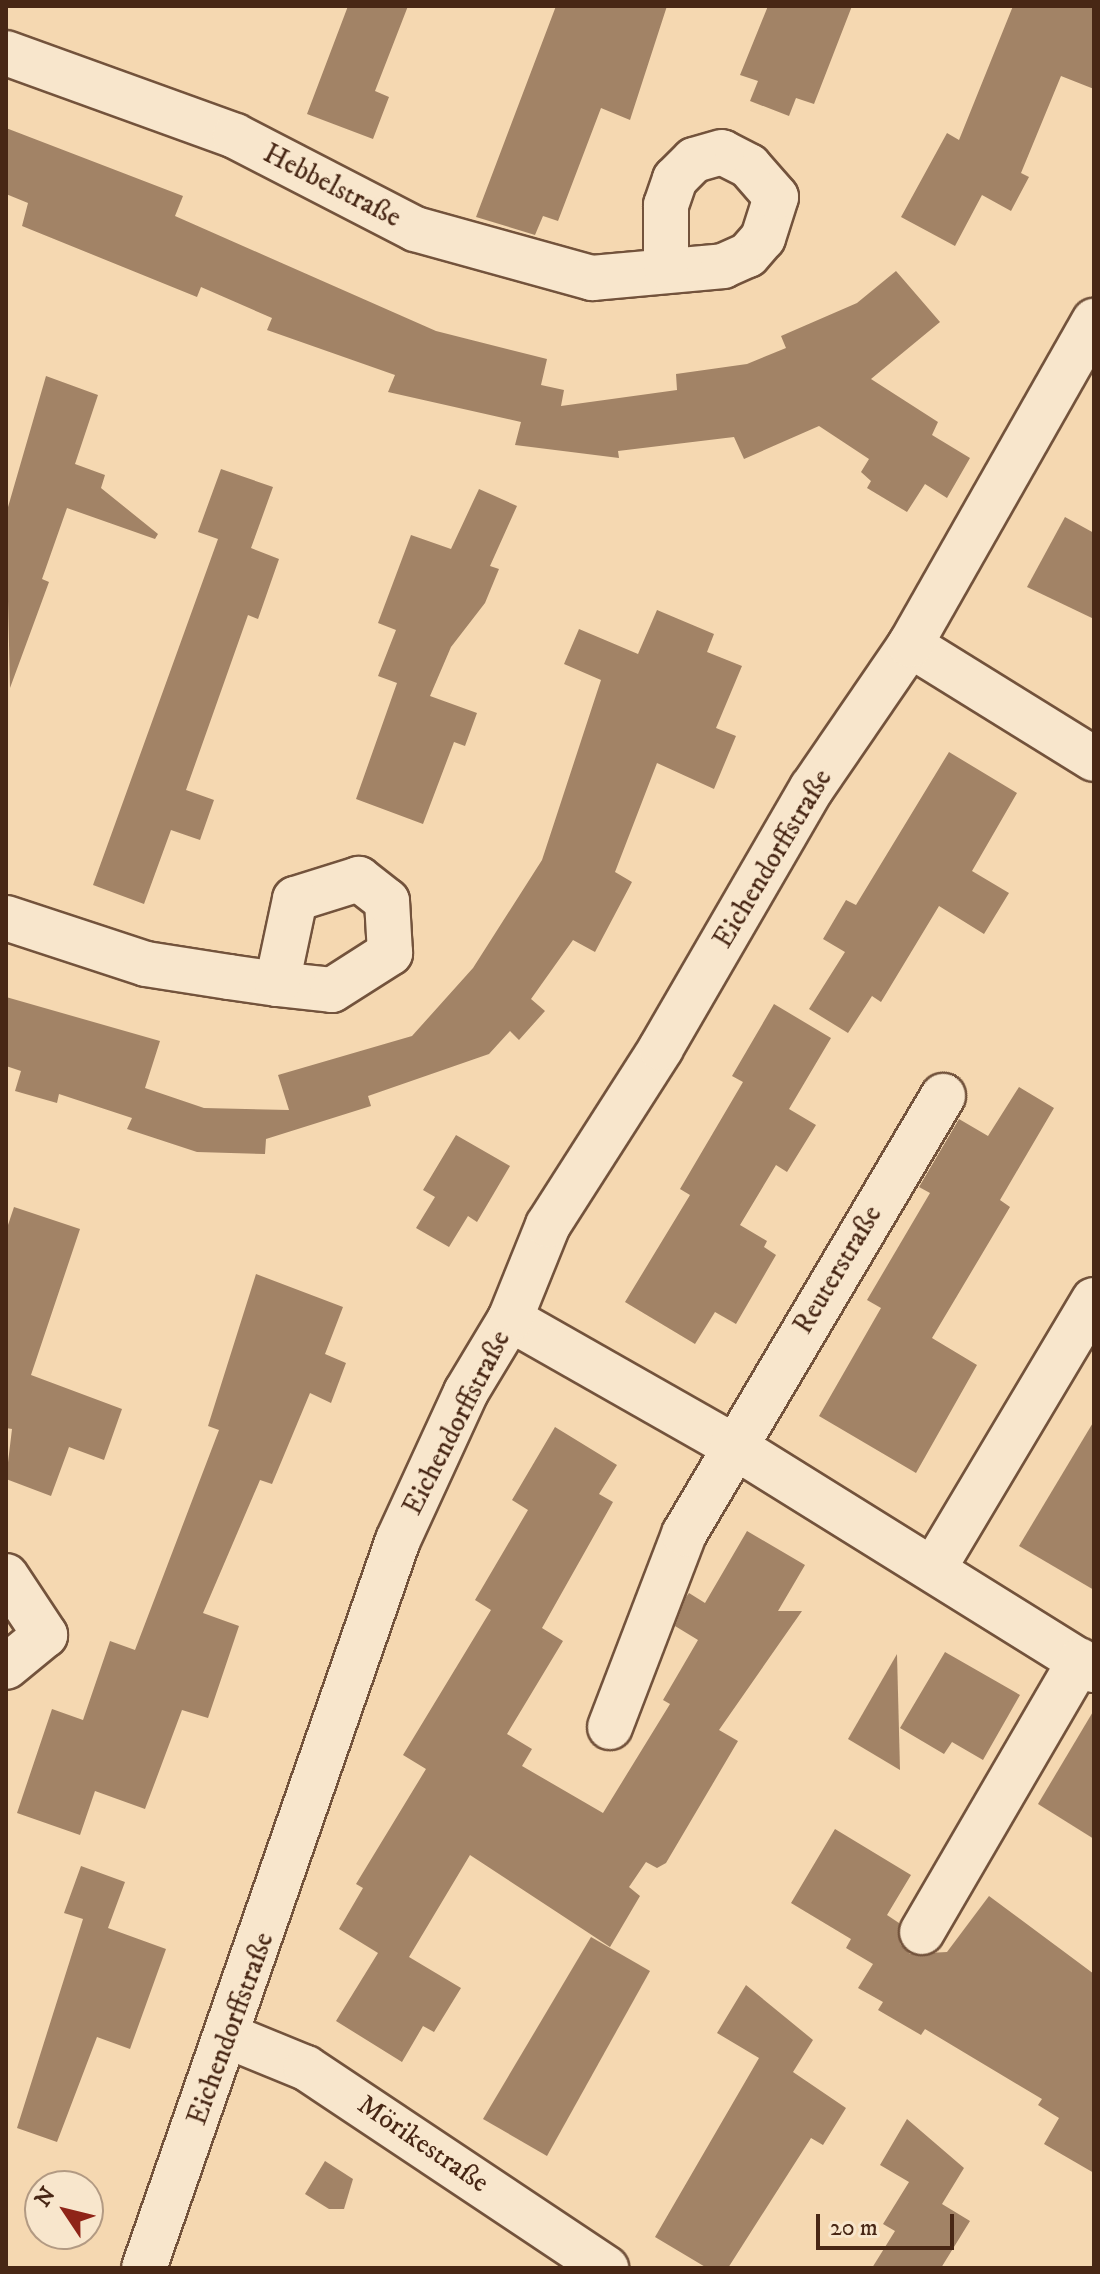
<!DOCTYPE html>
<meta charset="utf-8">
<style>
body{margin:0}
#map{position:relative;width:1100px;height:2274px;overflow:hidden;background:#f5d8b1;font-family:"IM FELL DW Pica",serif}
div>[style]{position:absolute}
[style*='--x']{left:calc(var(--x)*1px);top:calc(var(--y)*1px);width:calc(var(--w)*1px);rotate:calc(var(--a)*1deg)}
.building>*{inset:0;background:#a28366}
.roads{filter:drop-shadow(2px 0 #73533c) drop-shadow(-2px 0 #73533c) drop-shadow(0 2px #73533c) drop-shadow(0 -2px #73533c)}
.minor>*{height:44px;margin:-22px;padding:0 22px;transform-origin:22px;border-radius:22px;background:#f8e6cc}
span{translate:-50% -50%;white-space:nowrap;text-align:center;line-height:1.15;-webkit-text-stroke:7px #f8e6cc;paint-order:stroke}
.street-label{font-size:28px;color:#482715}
.frame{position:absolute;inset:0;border:8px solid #482715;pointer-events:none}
.north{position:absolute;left:24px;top:2170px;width:80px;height:80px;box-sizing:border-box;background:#f8e6cc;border:2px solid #b29a83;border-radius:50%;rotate:305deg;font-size:22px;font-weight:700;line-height:32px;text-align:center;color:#482715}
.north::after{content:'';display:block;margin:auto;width:28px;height:36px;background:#8f2418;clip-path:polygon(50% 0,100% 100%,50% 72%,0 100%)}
.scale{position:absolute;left:816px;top:2214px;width:138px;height:36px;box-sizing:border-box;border:4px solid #482715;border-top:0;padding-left:10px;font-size:24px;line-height:28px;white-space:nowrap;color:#482715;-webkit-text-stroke:6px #f8e6cc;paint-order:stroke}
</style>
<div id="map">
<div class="building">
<i style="clip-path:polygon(348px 6px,408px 6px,375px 91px,389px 97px,373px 139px,307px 114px)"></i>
<i style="clip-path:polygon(556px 6px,667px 6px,630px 120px,601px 108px,558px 221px,543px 216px,535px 235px,476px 217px)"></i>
<i style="clip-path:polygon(768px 6px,852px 6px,814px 104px,796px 98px,789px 116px,750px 101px,758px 81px,740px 75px)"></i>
<i style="clip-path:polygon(1013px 6px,1094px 6px,1094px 89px,1061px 76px,1021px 173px,1029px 177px,1011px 211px,982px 195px,955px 246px,901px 217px,947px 133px,959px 140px)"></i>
<i style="clip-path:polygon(6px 128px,183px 196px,175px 216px,436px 331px,547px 359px,541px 385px,564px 390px,561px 406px,677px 390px,676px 374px,747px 364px,786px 348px,781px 336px,857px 303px,896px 271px,940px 322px,871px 379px,938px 422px,932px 435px,970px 458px,947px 498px,925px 484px,907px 512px,867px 488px,871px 481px,861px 472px,869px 459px,819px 426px,744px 459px,734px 437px,618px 451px,619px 458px,515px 445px,521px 422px,388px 392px,395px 375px,267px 330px,272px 318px,201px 287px,197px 297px,22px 226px,28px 203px,6px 194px)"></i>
<i style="clip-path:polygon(46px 376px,98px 395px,75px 464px,105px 475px,101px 488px,158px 534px,155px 539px,67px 508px,42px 579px,49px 582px,10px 688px,6px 514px)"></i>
<i style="clip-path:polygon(221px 469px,273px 487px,251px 548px,279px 559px,258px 619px,248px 615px,186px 790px,214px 800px,200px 840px,171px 830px,144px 904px,93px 885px,218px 539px,198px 532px)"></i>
<i style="clip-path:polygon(479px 489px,517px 506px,490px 566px,499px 569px,485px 603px,451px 647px,430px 696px,477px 713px,465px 746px,454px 742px,423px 824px,356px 799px,397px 683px,378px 676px,396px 630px,378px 623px,411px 535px,451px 549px)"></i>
<i style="clip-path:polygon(1065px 517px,1094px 533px,1094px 619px,1027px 587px)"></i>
<i style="clip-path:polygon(657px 610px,714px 634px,707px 652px,742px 666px,716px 728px,736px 736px,714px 789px,657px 763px,615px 872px,632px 882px,595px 952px,573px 940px,531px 999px,545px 1011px,519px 1040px,510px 1031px,489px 1054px,368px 1096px,371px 1106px,266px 1139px,265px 1154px,197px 1152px,127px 1129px,132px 1118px,59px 1094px,57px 1103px,15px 1091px,21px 1071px,6px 1066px,6px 997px,160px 1041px,145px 1088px,204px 1108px,289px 1110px,278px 1075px,412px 1036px,473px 968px,542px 860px,601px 680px,564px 664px,579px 629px,638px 654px)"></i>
<i style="clip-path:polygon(949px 752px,1017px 793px,972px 871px,1009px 893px,984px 934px,939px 906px,881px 1002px,872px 996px,848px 1033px,809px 1009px,845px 952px,823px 939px,846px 900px,856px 905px)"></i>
<i style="clip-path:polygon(774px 1004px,831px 1038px,789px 1109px,816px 1125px,787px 1172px,776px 1165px,740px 1225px,767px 1241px,764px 1247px,776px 1255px,736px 1324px,715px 1312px,695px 1344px,625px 1302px,690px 1195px,680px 1189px,743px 1082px,732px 1076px)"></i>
<i style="clip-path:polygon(1019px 1087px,1054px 1108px,1000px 1200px,1010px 1207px,932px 1338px,977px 1365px,916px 1473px,819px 1416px,881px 1308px,867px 1300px,930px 1193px,919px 1187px,959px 1119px,988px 1136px)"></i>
<i style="clip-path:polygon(456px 1135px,510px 1166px,477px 1222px,468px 1216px,449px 1247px,416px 1228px,435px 1197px,423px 1190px)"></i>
<i style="clip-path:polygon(14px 1207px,80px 1229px,31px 1375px,122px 1409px,104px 1460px,69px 1447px,51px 1496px,6px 1479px,12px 1429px,6px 1428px,6px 1231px)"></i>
<i style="clip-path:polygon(256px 1274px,343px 1307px,325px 1354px,346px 1363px,331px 1403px,310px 1393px,272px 1484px,260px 1480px,203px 1613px,239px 1626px,208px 1718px,182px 1710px,145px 1809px,95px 1791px,80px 1835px,17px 1813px,52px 1709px,83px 1720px,110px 1641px,135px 1650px,219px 1430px,208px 1426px)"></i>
<i style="clip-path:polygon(1094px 1421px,1094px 1590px,1019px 1546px)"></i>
<i style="clip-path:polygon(555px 1427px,617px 1465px,599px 1494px,613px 1502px,542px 1628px,563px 1641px,507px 1734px,532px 1749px,522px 1766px,603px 1813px,670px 1704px,663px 1700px,698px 1640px,675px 1626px,686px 1597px,689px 1593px,705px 1603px,747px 1531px,805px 1565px,778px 1611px,802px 1611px,719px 1730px,738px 1741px,666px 1863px,657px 1868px,646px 1862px,629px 1887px,640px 1896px,610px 1947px,470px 1855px,409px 1957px,461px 1988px,434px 2032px,423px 2026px,402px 2062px,336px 2021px,378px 1953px,339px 1929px,363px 1888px,356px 1884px,426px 1769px,403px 1755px,491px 1610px,475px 1600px,528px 1510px,512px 1500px)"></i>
<i style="clip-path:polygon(945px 1652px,1020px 1695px,983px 1760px,952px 1742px,944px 1754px,900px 1728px)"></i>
<i style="clip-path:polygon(897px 1654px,900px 1770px,848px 1739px)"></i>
<i style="clip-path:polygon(1094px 1710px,1094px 1839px,1038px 1804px)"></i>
<i style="clip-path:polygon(835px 1829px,911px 1875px,887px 1915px,899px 1923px,900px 1944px,910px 1954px,947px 1952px,989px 1896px,1094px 1974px,1094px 2173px,1044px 2144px,1059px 2118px,1038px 2105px,1042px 2099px,925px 2029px,921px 2035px,878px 2010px,883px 2002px,858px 1988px,873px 1964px,846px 1948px,851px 1939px,791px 1903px)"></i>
<i style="clip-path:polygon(81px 1866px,125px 1882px,108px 1928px,166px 1949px,130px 2049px,97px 2037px,57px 2142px,17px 2128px,83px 1919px,64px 1913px)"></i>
<i style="clip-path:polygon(591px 1937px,650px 1971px,547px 2156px,483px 2119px)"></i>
<i style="clip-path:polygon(746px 1985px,813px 2040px,793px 2072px,846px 2108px,823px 2145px,811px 2138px,728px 2268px,707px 2268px,655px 2237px,759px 2058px,717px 2033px)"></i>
<i style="clip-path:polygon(907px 2119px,964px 2168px,942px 2204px,970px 2221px,941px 2268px,872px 2268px,895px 2231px,883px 2224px,909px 2182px,880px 2165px)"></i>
<i style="clip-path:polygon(325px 2161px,353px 2179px,344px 2209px,329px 2209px,305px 2194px)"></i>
</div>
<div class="roads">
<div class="minor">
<i style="--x:6;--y:53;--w:244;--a:19.9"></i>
<i style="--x:235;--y:136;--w:203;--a:27.3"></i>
<i style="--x:415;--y:229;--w:184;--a:15.5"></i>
<i style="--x:592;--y:278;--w:132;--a:-5.2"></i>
<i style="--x:723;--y:266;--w:27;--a:-24"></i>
<i style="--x:748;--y:255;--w:23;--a:-49"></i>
<i style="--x:763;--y:238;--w:43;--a:-72.4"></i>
<i style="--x:776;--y:197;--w:41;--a:-131.1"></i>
<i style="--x:749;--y:166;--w:30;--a:-153"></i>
<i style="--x:722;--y:152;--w:29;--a:164"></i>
<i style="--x:694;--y:160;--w:27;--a:135"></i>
<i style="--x:675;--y:179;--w:28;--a:109"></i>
<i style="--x:666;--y:205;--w:62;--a:90"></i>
<i style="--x:910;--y:645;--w:216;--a:31.8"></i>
<i style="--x:6;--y:918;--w:147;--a:18.2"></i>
<i style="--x:146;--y:964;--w:84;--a:8.9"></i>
<i style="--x:229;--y:977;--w:49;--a:8.3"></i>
<i style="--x:277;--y:984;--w:55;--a:6.2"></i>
<i style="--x:332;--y:990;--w:69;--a:-32.5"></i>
<i style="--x:390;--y:953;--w:52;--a:-93.3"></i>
<i style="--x:387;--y:901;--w:36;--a:-142"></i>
<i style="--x:359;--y:879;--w:67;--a:162.6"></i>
<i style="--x:295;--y:899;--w:87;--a:102"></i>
<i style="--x:510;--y:1319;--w:255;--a:29.6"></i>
<i style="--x:732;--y:1445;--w:426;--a:31.9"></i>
<i style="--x:934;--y:1568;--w:312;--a:-59.2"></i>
<i style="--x:6;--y:1576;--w:71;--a:56.5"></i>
<i style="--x:45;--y:1635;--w:50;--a:140.6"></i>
<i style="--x:610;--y:1727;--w:207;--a:-69"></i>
<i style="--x:684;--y:1534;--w:509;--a:-59.4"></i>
<i style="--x:922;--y:1932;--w:314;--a:-59.8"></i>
<i style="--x:230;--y:2037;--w:82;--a:22.2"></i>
<i style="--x:306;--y:2068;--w:361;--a:33.7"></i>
<i style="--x:144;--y:2268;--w:771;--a:-70.77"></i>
<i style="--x:398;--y:1540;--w:163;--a:-65.3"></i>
<i style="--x:466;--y:1392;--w:85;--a:-58.9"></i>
<i style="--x:510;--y:1319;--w:101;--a:-68"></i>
<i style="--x:548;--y:1225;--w:210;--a:-57.4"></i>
<i style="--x:661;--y:1048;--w:301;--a:-59.9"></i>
<i style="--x:812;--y:788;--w:173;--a:-55.6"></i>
<i style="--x:910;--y:645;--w:373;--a:-60.4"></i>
</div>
</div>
<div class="street-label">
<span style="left:332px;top:186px;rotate:27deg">Hebbelstraße</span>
<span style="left:773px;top:859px;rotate:-59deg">Eichendorffstraße</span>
<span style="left:838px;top:1270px;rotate:-59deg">Reuterstraße</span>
<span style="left:457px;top:1423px;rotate:-63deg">Eichendorffstraße</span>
<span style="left:231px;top:2029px;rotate:-70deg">Eichendorffstraße</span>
<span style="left:423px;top:2144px;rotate:34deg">Mörikestraße</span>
</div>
<div class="frame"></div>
<div class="north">N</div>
<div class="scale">20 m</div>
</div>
